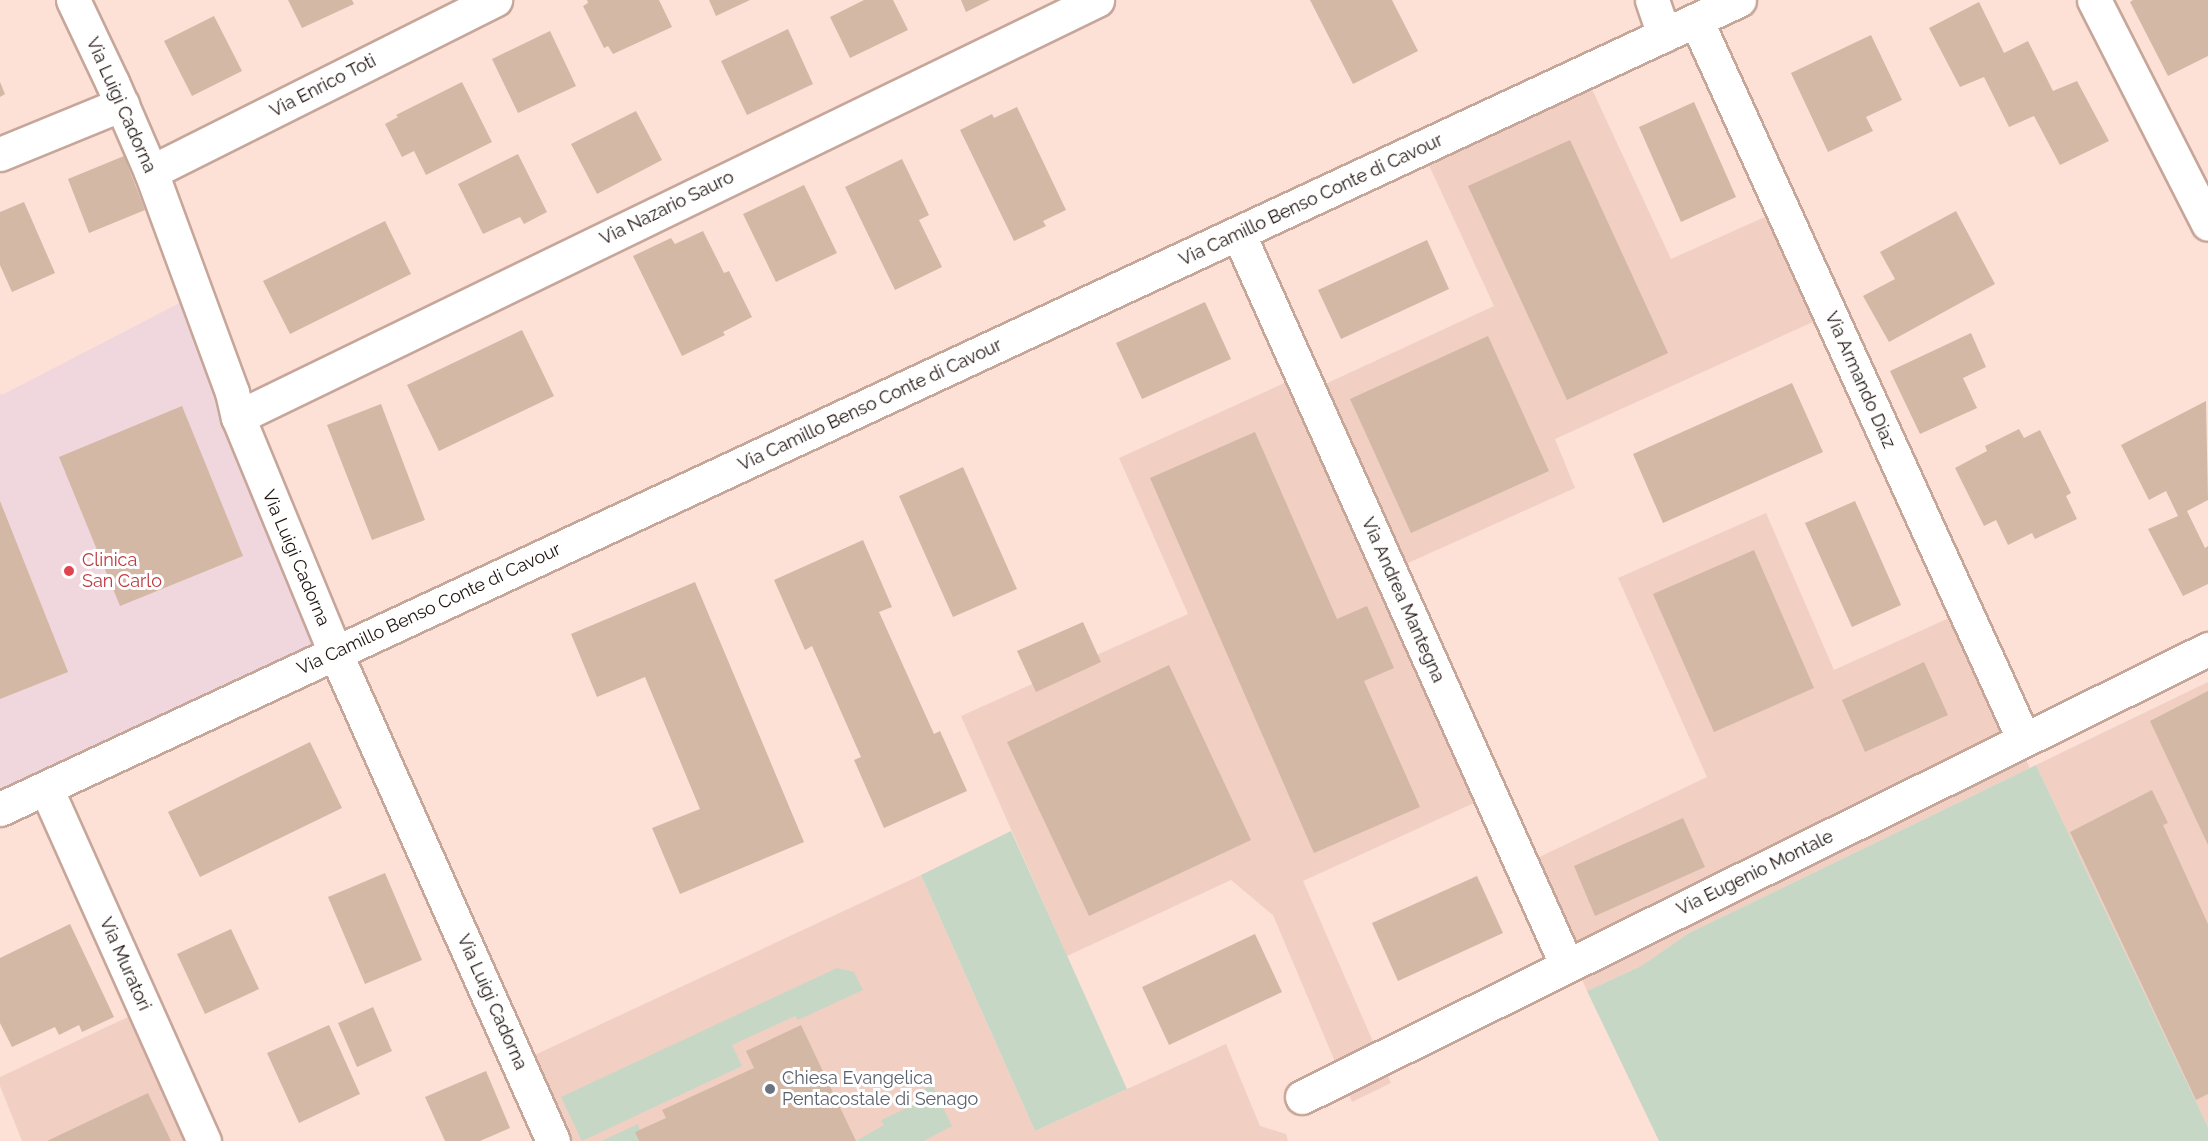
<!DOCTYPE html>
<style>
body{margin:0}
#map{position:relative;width:2208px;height:1141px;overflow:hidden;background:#fde1d6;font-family:Raleway,sans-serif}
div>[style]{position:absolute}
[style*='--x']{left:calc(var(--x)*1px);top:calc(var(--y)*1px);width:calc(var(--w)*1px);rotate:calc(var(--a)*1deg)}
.commercial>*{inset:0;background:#f0d6dd}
.built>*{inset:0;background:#f1d0c3}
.green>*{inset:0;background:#c7d7c5}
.building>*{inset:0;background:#d3b8a5}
.roads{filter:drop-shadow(2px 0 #c7a69a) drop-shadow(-2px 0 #c7a69a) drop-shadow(0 2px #c7a69a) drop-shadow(0 -2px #c7a69a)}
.street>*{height:33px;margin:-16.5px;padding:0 16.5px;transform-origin:16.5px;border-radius:16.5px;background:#fff}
.dots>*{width:16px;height:16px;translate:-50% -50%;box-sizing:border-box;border:3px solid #fff;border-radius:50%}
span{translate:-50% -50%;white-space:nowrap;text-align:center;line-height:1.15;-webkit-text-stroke:6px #fff;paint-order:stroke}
.street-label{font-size:18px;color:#1f130f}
.health-label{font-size:18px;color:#be3a42}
.left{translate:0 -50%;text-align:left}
.worship-label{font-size:18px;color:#5b616d}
</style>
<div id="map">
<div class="commercial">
<i style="clip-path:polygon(195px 295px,328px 646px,0 795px,0 393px,2px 395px)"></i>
</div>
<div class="built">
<i style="clip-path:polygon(1584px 72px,1671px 259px,1776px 212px,1824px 317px,1555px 439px,1575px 488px,1388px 572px,1485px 798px,1303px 881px,1391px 1083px,1352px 1102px,1273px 915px,1231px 880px,1067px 956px,961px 716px,1188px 614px,1119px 458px,1300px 376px,1308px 392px,1494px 306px,1421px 148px)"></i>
<i style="clip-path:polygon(1766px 513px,1834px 670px,1958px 614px,2030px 768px,1689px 933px,1641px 966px,1587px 991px,1531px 861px,1707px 777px,1618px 578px)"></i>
<i style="clip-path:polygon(2208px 682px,2208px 1127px,2036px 765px)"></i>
<i style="clip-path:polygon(921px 875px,1035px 1131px,1226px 1044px,1260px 1126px,1286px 1134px,1288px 1141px,560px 1141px,524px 1060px)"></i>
<i style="clip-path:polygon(145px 1009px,210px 1141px,22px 1141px,0 1086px,0 1077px)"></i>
</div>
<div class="green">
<i style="clip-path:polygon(2036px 765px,2208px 1127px,2208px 1141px,1659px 1141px,1587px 991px,1641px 966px,1689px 933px)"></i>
<i style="clip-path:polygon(1011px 831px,1127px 1089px,1035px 1131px,921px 875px)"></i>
<i style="clip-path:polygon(837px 968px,854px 972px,863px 990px,798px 1020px,795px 1016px,732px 1045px,742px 1066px,582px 1141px,561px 1097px)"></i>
<i style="clip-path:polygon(931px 1082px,952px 1126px,924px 1141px,856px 1141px,884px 1125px,881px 1120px,924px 1100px,924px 1090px)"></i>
<i style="clip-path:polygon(638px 1124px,640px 1130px,635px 1132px,639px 1141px,601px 1141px)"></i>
</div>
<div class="building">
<i style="clip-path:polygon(288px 0,352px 0,354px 4px,302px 28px)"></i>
<i style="clip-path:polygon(587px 0,659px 0,672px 27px,613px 54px,608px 46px,604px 48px,583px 6px,588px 3px)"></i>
<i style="clip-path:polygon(709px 0,750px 0,716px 16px)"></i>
<i style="clip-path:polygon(864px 0,893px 0,908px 30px,850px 58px,830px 17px)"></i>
<i style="clip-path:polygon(961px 0,990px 0,966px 12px)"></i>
<i style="clip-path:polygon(1310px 0,1392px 0,1418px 51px,1353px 84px)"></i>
<i style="clip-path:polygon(2133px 0,2208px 0,2208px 56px,2168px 76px,2130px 2px)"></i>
<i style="clip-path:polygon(1979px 2px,2004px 53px,2028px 41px,2053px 91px,2077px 81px,2109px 141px,2060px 165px,2034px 116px,2009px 127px,1984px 77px,1960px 87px,1929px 28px)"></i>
<i style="clip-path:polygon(214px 16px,242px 71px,192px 96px,164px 41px)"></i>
<i style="clip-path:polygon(788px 29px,813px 84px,747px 115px,721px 61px)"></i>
<i style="clip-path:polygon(550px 31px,576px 86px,518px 113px,492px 59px)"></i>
<i style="clip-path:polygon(1871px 35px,1902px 100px,1866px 117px,1873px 131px,1828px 152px,1791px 73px)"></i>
<i style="clip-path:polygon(0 82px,5px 94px,0 97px)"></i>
<i style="clip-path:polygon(462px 82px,492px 142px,426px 175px,414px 151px,402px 157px,385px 124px,398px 117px,396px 115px)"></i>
<i style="clip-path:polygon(1694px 102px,1736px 197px,1681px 222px,1639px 127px)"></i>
<i style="clip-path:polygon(1017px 107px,1066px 210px,1043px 221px,1046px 226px,1014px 241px,960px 130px,992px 114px,994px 118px)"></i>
<i style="clip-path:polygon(636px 111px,662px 160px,597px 194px,571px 144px)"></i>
<i style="clip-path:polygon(1570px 140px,1668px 353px,1567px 400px,1468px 186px)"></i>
<i style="clip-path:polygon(518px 154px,547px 212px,524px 224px,520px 217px,483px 234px,458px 184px)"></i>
<i style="clip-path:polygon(124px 156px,145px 210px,89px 233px,68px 179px)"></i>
<i style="clip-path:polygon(902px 159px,929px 215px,919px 220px,942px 267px,895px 290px,845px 187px)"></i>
<i style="clip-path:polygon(804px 185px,837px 253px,776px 282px,743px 214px)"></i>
<i style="clip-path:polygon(24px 202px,55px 273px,12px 292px,0 265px,0 212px)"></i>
<i style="clip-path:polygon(1956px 211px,1995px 284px,1889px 342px,1863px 296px,1895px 279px,1880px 252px)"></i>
<i style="clip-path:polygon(385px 221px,411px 274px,290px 334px,263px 281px)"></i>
<i style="clip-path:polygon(703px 231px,724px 273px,729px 271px,752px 317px,723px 332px,725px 335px,682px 356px,633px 256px,671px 238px,675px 244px)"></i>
<i style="clip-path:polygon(1427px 240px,1449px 289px,1341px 339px,1318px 290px)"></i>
<i style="clip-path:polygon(1205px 302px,1231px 359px,1142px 399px,1116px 343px)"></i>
<i style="clip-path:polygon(522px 330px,554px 396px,439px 451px,407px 385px)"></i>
<i style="clip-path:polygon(1971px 333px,1986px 367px,1963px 378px,1977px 408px,1920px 434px,1890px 371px)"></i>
<i style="clip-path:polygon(1488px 336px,1549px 471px,1411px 533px,1350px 399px)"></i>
<i style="clip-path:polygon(1792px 383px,1823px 452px,1663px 523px,1633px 454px)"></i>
<i style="clip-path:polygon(2206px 401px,2208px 500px,2187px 511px,2205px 548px,2208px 546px,2208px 584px,2183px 596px,2148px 529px,2178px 516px,2166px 491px,2149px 500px,2121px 445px)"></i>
<i style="clip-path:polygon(381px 404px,425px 520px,372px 540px,327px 425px)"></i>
<i style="clip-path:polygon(182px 406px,243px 556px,120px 606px,59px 457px)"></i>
<i style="clip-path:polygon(2019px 429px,2024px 438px,2040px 430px,2071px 493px,2066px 496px,2077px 519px,2035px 539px,2032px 533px,2008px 545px,1996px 520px,1984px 526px,1955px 468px,1987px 451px,1985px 446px)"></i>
<i style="clip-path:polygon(1255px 432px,1337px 619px,1367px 606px,1394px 668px,1364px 681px,1420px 807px,1314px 853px,1150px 478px)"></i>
<i style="clip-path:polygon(963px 467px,1017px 589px,953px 617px,899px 496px)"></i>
<i style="clip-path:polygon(0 501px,68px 672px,0 699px)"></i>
<i style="clip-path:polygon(1855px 501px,1901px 605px,1852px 627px,1805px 523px)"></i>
<i style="clip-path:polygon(863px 540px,892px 607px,879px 612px,934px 734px,940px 731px,967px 791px,884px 828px,854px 760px,861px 757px,812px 646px,805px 650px,774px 580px)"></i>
<i style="clip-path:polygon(1754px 550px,1814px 688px,1714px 732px,1653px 594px)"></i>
<i style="clip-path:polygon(695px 582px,804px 842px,680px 894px,652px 828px,700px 809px,645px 677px,597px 697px,571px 634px)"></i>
<i style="clip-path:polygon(1083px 622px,1101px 662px,1036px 692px,1017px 651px)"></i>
<i style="clip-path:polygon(1924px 662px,1948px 715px,1865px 752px,1842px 700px)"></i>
<i style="clip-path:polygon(1169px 665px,1251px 840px,1089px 916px,1007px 742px)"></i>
<i style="clip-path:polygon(2208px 691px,2208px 845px,2150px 721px)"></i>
<i style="clip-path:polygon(310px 742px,342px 808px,200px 877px,168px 812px)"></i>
<i style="clip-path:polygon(2152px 790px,2168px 823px,2163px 825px,2208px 924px,2208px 1094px,2196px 1100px,2070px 832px)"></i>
<i style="clip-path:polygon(1683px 818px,1705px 867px,1595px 916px,1574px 866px)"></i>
<i style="clip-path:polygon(385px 873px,422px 960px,365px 984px,328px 897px)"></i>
<i style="clip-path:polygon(1477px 876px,1503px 933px,1398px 981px,1372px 923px)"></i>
<i style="clip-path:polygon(70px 924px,114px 1017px,82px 1032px,79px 1025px,59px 1035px,55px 1027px,12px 1047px,0 1023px,0 958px)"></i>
<i style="clip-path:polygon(231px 929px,259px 989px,205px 1014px,177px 954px)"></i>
<i style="clip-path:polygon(1255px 934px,1282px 992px,1169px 1045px,1142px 987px)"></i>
<i style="clip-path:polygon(373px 1007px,392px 1051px,357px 1067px,338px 1023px)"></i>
<i style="clip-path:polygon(329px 1025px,360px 1094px,299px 1123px,267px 1053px)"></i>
<i style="clip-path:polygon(801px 1025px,856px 1141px,639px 1141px,635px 1132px,666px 1118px,662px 1110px,754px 1068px,746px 1051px)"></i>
<i style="clip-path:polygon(486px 1071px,510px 1128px,480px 1141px,445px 1141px,425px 1097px)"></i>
<i style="clip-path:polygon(148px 1093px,171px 1141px,47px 1141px)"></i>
</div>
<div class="roads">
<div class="street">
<i style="--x:73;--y:0;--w:91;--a:64.6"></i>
<i style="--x:112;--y:82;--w:98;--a:66.6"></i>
<i style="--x:151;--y:172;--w:234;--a:69.8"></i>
<i style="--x:232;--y:392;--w:26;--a:77"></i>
<i style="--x:238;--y:417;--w:254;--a:67.6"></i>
<i style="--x:335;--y:652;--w:535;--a:65.97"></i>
<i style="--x:1652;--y:0;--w:37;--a:71"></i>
<i style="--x:2094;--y:0;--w:251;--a:63"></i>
<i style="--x:1696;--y:20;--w:791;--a:65.51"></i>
<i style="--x:0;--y:154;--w:132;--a:-22.3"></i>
<i style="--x:151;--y:172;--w:385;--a:-26.6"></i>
<i style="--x:1239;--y:235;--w:801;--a:65.83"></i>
<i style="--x:238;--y:417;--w:955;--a:-25.89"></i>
<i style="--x:46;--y:788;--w:387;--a:65.9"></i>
<i style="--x:0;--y:809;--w:1918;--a:-24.95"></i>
<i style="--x:1302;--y:1097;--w:1011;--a:-26.31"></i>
</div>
</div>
<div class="dots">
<i style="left:69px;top:571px;background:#e0444e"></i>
<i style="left:770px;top:1089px;background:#6b7280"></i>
</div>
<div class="street-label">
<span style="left:323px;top:86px;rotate:-27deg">Via Enrico Toti</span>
<span style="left:121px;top:105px;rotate:66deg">Via Luigi Cadorna</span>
<span style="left:1311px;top:200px;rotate:-25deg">Via Camillo Benso Conte di Cavour</span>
<span style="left:667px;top:208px;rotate:-26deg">Via Nazario Sauro</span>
<span style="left:1860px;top:380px;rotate:66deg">Via Armando Diaz</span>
<span style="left:870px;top:405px;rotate:-25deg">Via Camillo Benso Conte di Cavour</span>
<span style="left:296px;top:558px;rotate:67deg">Via Luigi Cadorna</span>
<span style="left:1403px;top:600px;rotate:66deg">Via Andrea Mantegna</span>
<span style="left:429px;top:609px;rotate:-25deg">Via Camillo Benso Conte di Cavour</span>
<span style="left:1755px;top:873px;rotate:-26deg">Via Eugenio Montale</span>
<span style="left:125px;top:964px;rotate:66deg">Via Muratori</span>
<span style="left:492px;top:1002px;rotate:66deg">Via Luigi Cadorna</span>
</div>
<div class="health-label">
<span class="left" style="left:82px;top:571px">Clinica<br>San Carlo</span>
</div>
<div class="worship-label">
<span class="left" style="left:782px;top:1089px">Chiesa Evangelica<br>Pentacostale di Senago</span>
</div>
</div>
